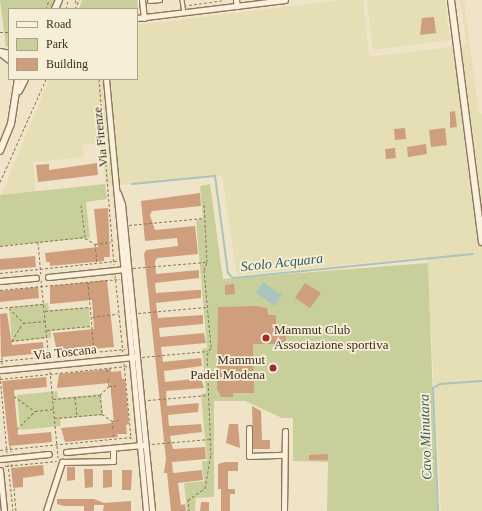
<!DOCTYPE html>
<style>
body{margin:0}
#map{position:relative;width:482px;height:511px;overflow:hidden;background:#f0e4c8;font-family:"Times New Roman",serif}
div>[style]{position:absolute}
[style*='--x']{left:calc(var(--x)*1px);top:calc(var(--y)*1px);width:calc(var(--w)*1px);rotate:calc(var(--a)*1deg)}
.farmland>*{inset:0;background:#e6deb5}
.green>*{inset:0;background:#c9cf9b}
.water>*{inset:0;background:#a9c4bc}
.stream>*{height:2px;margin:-1px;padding:0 1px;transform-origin:1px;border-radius:1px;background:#a9c4bc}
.building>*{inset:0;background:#cf9f7d}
.path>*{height:1px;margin-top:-0.5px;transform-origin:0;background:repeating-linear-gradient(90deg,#8d765c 0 3px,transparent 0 5px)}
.roads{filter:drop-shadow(1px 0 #8d765c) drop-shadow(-1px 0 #8d765c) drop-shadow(0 1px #8d765c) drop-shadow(0 -1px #8d765c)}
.service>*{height:2.5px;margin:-1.25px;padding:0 1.25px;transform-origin:1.25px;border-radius:1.25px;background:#faf1dc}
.minor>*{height:5px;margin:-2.5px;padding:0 2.5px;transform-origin:2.5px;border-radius:2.5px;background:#faf1dc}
.tertiary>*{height:6px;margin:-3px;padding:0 3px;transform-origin:3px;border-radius:3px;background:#faf1dc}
.dots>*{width:11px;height:11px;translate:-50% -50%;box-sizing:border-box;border:2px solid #f7eed8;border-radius:50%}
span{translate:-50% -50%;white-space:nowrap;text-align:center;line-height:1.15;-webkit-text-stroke:3.5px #f7eed8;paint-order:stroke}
.street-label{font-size:13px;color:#3d2e20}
.poi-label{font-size:13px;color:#3d2e20}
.left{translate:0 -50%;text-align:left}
.right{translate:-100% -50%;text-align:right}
.water-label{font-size:14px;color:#2f5d5a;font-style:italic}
.legend{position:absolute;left:8px;top:8px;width:130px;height:72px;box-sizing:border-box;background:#f7eed8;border:1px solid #ada18e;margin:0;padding:5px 7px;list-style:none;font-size:12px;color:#3d2e20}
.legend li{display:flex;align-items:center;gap:8px;height:20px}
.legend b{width:20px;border:1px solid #ada18e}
</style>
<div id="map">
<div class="farmland">
<i style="clip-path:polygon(341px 0,363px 0,369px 57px,467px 45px,460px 0,464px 0,479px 114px,482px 114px,482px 511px,441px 511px,427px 257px,237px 275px,222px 176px,106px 186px,101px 142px,83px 145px,84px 157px,33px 162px,36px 194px,0 198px,49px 79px,137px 79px,137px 25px)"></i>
<i style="clip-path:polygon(367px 0,445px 0,450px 40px,373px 50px)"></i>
</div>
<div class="green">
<i style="clip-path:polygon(0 0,55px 0,52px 9px,9px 9px,9px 47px,6px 47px)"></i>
<i style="clip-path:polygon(82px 0,137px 0,138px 9px,79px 9px)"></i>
<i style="clip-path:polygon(105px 184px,107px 199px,86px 202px,90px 238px,0 246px,0 195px)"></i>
<i style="clip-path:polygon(210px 184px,223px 279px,428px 263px,437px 511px,327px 511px,328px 462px,293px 461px,293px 418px,282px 418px,245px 401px,214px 401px,214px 497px,196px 498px,195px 511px,187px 511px,184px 483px,204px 481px,202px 461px,207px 461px,201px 394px,206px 393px,202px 349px,207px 348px,196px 220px,203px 219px,200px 186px)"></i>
<i style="clip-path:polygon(48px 303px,49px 310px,89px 307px,90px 327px,51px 331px,51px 338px,12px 342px,9px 307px)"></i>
<i style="clip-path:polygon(57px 391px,58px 398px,101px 394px,103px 415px,60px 419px,61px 426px,20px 430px,17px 395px)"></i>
</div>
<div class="water">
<i style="clip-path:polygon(263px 282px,282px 295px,275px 306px,256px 293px)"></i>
</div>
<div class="stream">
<i style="--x:132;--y:184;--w:83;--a:-5.5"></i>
<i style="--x:215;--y:176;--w:98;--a:82.4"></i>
<i style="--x:228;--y:273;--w:7;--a:45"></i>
<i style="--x:233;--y:278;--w:241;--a:-5.7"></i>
<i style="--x:438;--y:511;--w:123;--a:-92.3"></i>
<i style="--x:433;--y:388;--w:8;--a:-30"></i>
<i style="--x:440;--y:384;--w:42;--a:-4.1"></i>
</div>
<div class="building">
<i style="clip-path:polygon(434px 17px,436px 33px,420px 35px,422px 18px)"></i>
<i style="clip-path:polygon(455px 111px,457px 127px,450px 128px,450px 112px)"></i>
<i style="clip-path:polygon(405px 128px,406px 139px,395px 140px,394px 129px)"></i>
<i style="clip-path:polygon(445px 128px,447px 145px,431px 147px,429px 130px)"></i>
<i style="clip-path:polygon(426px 144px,427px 154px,408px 157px,407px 147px)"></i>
<i style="clip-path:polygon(395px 148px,396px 158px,386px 159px,385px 149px)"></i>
<i style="clip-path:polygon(97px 163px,98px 175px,38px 182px,36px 165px,49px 164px,49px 170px)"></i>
<i style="clip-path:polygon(200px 193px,201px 206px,152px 211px,150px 215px,155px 230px,195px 226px,198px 254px,157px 258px,155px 262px,156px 274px,199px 270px,199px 278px,155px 283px,156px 293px,197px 290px,201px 290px,201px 298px,156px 303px,158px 318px,203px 315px,203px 324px,159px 328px,160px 337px,204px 333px,206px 343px,161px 347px,163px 362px,201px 358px,202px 366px,164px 371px,165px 382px,201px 378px,204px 388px,166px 391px,167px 406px,199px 403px,198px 412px,168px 415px,169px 426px,201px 424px,202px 432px,170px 436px,173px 449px,205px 447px,206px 459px,172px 462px,173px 473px,202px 470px,203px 480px,178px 483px,181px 505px,185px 504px,186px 511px,171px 511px,167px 473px,164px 473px,166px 459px,144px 254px,146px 250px,178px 246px,177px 238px,145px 241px,141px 201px)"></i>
<i style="clip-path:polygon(108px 208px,110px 257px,104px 257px,104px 261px,50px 266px,50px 262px,46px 262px,45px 253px,98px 247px,94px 209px)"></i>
<i style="clip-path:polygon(35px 256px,36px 267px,0 270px,0 259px)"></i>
<i style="clip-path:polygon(107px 280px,114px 347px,57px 352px,53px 333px,94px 329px,92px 300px,50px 304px,50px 286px)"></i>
<i style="clip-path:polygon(305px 283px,321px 293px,310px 308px,295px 298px)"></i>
<i style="clip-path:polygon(234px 284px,235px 294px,225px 295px,225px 285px)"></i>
<i style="clip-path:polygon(38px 287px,39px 298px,0 302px,0 291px)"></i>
<i style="clip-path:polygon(256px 306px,267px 308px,268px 315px,276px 315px,276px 329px,286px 328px,286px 344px,253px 344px,254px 393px,233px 393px,233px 397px,221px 397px,217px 389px,218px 307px)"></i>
<i style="clip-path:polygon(7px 313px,12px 345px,43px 342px,44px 353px,1px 357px,0 314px)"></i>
<i style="clip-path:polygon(111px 369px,111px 372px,121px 371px,122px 379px,125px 379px,129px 424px,126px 425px,127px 434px,117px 434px,118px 437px,65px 442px,61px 428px,114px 423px,110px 383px,57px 388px,59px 374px)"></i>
<i style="clip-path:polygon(46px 377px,47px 387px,14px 390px,16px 412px,18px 435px,51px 432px,52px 442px,9px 446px,2px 381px)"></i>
<i style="clip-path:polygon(252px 406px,261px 411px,262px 440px,270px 440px,270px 449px,253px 449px)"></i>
<i style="clip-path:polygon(229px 424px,238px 424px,240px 448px,226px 443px)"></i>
<i style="clip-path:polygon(328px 454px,328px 460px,309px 460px,309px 455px)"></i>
<i style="clip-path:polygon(225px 462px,238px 462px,238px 471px,228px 471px,228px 489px,235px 489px,235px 494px,230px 494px,230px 511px,221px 511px,221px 489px,218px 489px,218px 464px)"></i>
<i style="clip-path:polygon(43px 465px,44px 475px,23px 478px,23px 487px,13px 488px,11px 468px)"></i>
<i style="clip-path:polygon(67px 467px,75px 467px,75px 480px,67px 481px)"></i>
<i style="clip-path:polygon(84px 469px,93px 469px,93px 487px,85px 488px)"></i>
<i style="clip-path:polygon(103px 470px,112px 470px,112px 487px,103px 488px)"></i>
<i style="clip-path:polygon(122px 470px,132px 470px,131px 490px,122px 490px)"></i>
<i style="clip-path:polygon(57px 499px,94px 499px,104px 503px,131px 501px,131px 511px,103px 511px,104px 505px,94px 505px,94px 511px,84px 511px,84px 506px,64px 506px,57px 504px)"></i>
<i style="clip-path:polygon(201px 502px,209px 502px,209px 511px,200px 511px)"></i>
</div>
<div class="path">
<i style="--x:75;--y:0;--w:5;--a:68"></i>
<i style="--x:189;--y:5;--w:35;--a:-8"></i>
<i style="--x:46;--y:9;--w:9;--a:-72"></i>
<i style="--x:66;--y:9;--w:9;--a:-77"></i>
<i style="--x:71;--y:9;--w:4;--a:0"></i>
<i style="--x:75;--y:9;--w:10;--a:-66"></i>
<i style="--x:0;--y:32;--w:9;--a:0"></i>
<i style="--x:99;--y:79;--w:186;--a:85.4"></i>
<i style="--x:0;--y:182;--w:113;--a:-65.9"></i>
<i style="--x:129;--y:225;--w:75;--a:-5.3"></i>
<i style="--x:85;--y:238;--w:12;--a:31"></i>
<i style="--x:95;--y:244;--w:19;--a:84"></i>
<i style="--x:38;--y:242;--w:32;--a:85"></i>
<i style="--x:95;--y:244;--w:16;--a:-7"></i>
<i style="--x:0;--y:246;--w:85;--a:-6"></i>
<i style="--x:85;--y:237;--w:32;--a:-97"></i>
<i style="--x:133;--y:268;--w:73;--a:-4.7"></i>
<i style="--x:0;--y:273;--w:118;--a:-5.9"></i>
<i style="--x:115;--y:275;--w:77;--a:84.1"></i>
<i style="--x:41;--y:280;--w:80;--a:84.3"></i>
<i style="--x:88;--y:282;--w:69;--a:85"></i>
<i style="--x:0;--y:290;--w:120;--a:-5.3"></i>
<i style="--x:0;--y:308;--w:43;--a:-5.3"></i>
<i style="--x:9;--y:308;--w:20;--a:45"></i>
<i style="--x:45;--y:311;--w:45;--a:-5.1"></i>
<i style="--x:138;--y:313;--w:68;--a:-5"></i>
<i style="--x:92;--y:317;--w:26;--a:-7"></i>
<i style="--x:23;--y:323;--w:22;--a:-5"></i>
<i style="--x:47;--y:330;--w:44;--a:-5.2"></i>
<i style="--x:11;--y:341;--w:35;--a:-7"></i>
<i style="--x:12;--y:341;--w:21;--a:-59"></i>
<i style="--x:2;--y:357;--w:7;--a:90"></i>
<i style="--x:142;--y:357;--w:66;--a:-5.2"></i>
<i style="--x:0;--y:361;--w:126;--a:-5.5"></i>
<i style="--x:124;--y:363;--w:76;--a:84.7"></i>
<i style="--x:107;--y:368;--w:5;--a:90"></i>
<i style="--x:50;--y:371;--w:87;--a:84.7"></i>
<i style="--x:0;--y:376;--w:77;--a:84.8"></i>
<i style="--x:108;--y:378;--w:8;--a:83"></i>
<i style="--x:0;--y:379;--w:128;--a:-5.8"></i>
<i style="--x:100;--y:395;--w:13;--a:-45"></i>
<i style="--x:109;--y:386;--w:7;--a:0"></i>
<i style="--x:14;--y:396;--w:26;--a:36"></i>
<i style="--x:35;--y:411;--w:18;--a:-6"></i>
<i style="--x:75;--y:397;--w:19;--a:84"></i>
<i style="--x:53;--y:399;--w:47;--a:-4.9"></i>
<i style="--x:100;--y:395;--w:19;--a:84"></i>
<i style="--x:102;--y:414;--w:47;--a:175.1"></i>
<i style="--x:148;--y:400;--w:60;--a:-4.8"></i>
<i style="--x:102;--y:414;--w:12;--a:35"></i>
<i style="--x:112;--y:421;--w:7;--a:-8"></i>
<i style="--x:112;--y:421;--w:8;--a:83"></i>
<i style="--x:17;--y:429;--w:25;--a:-45"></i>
<i style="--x:113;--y:434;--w:4;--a:76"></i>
<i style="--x:152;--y:444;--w:58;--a:-4.9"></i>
<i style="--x:10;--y:446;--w:6;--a:81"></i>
<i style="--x:0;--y:450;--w:132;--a:-5.7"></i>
<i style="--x:12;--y:463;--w:5;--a:90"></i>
<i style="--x:8;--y:464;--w:47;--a:83.9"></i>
<i style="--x:5;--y:466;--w:52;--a:-5.5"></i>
<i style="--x:14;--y:488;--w:23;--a:85"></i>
<i style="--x:189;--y:511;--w:11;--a:-95"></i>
<i style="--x:188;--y:500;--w:21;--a:-35"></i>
<i style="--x:205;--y:488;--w:34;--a:-80"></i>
<i style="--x:211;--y:455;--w:100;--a:-92.3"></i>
<i style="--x:207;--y:355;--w:9;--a:-63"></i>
<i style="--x:211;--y:347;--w:77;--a:-95.2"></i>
<i style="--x:204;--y:270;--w:9;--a:-69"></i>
<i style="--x:207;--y:262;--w:60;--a:-92.9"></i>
</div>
<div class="roads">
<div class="service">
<i style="--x:182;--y:0;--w:12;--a:81"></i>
<i style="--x:149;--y:1;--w:11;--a:-5"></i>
</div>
<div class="minor">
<i style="--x:142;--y:0;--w:18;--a:84"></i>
<i style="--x:236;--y:0;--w:6;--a:81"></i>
<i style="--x:137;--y:18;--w:149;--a:-6.9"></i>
<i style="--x:0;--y:51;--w:9;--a:13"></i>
<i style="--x:0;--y:53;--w:11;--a:38"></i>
<i style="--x:106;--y:79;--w:434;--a:84.7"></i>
<i style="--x:118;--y:193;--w:12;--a:70"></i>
<i style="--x:122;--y:204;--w:308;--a:84.4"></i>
<i style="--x:48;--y:277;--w:78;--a:-5.9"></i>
<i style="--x:0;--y:281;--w:36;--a:-5"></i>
<i style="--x:0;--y:370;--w:135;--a:-5.5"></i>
<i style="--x:249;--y:428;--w:28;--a:90"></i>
<i style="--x:249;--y:456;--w:35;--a:-2"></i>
<i style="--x:66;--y:452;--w:77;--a:-5.2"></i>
<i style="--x:0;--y:459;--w:49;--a:-5.8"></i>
<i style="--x:0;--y:470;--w:41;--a:84.4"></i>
<i style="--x:46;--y:511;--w:52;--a:-71.9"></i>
<i style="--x:62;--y:462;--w:51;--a:-1.1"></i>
<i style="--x:113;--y:461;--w:13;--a:-90"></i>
<i style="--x:284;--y:511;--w:80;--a:-89.3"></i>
</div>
<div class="tertiary">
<i style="--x:451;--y:0;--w:244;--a:82.7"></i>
<i style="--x:55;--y:9;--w:10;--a:-66"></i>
<i style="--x:19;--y:91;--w:13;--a:-63"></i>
<i style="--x:0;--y:151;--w:29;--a:-68"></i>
<i style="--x:11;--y:124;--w:46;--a:-81.2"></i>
</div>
</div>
<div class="dots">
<i style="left:266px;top:338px;background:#9e2a2b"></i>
<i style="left:273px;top:368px;background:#9e2a2b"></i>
</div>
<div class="street-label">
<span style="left:101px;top:137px;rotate:-96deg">Via Firenze</span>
<span style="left:65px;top:353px;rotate:-6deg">Via Toscana</span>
</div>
<div class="poi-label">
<span class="left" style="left:274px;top:338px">Mammut Club<br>Associazione sportiva</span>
<span class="right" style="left:265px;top:368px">Mammut<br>Padel Modena</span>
</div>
<div class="water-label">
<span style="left:282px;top:263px;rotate:-6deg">Scolo Acquara</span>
<span style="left:426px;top:437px;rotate:-92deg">Cavo Minutara</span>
</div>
<ul class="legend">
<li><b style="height:5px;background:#faf1dc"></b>Road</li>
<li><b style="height:11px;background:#c9cf9b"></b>Park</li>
<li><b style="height:11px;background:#cf9f7d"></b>Building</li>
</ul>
</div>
